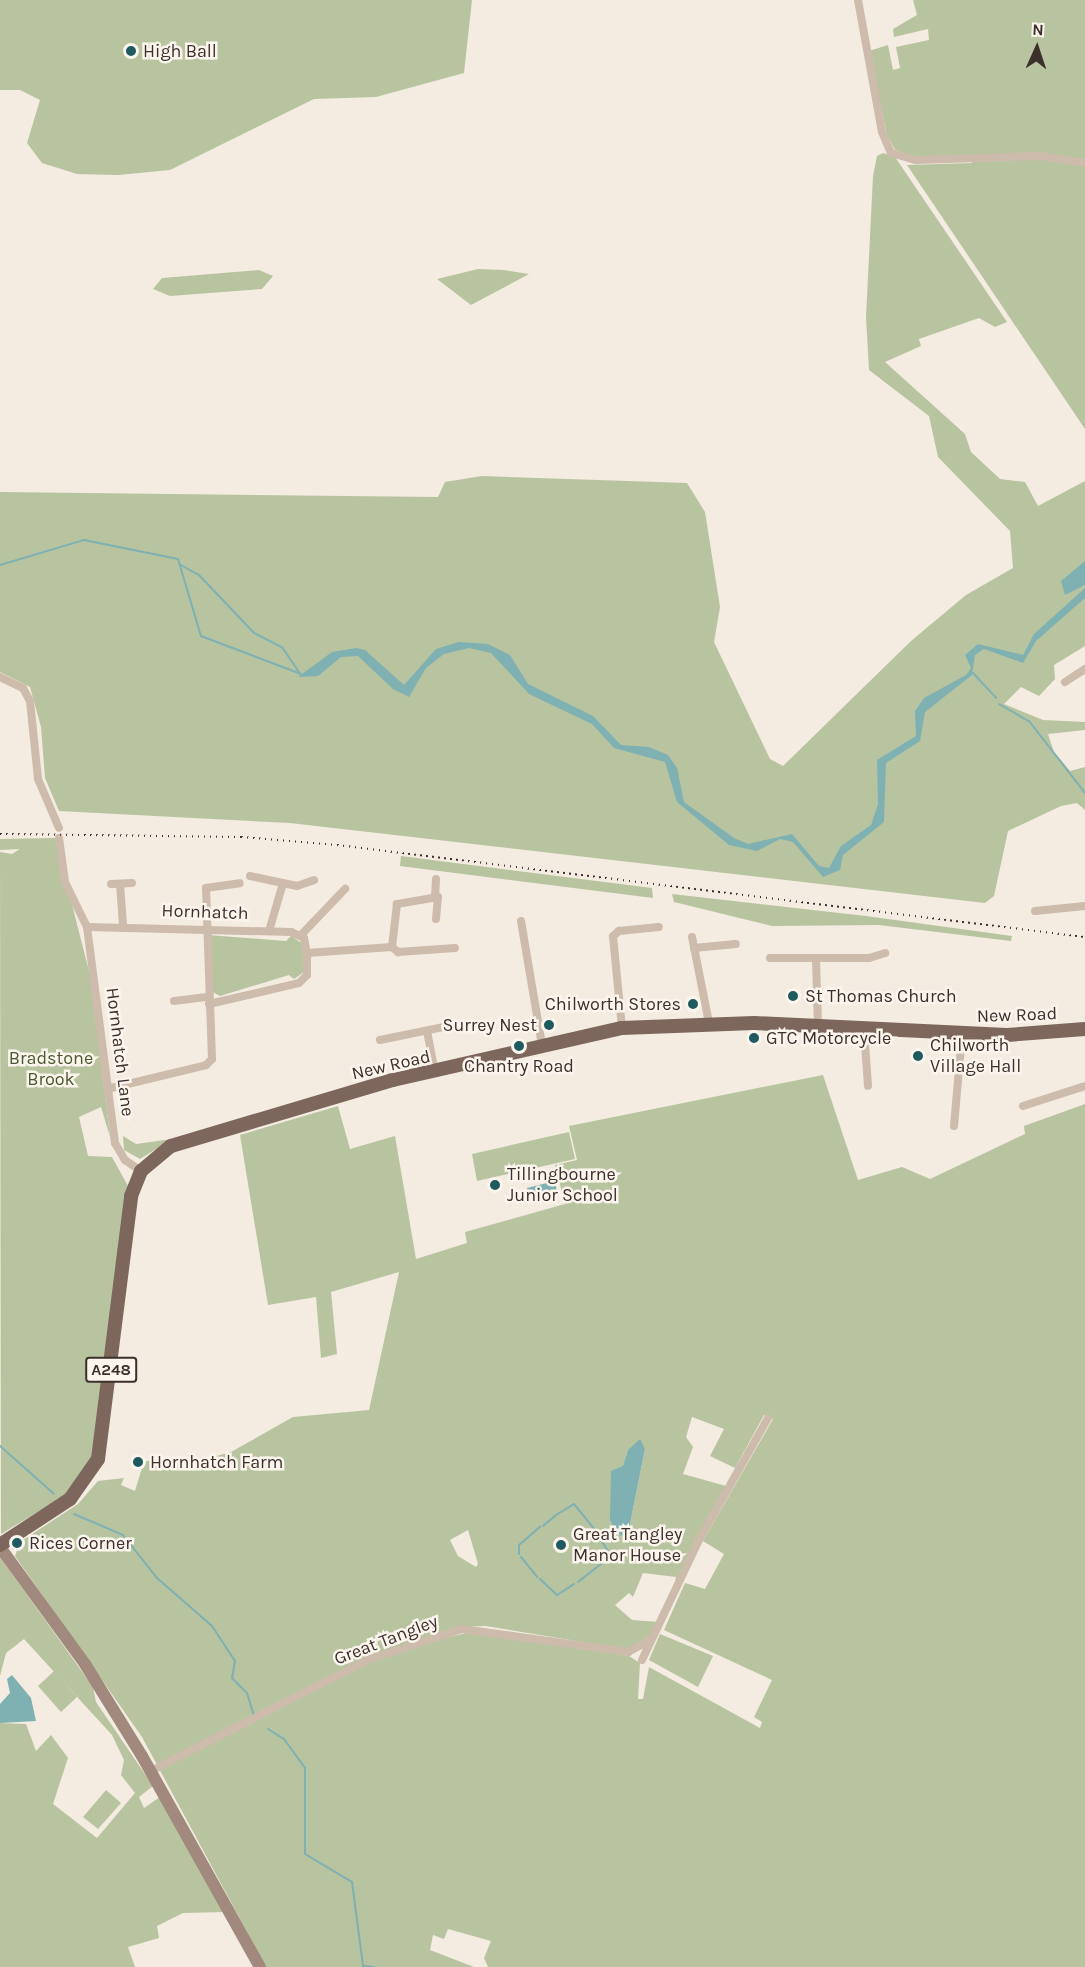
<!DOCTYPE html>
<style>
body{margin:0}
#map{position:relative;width:1085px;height:1967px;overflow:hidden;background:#f4ebe1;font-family:Karla,sans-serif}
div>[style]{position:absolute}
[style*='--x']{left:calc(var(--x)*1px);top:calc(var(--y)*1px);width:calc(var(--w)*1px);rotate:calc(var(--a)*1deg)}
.green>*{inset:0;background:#b8c4a0}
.water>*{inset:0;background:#7fb0b2}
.stream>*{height:2px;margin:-1px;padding:0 1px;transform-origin:1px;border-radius:1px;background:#7fb0b2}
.minor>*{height:8px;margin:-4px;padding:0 4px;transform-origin:4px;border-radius:4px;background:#cdbbac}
.secondary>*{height:12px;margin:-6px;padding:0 6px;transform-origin:6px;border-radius:6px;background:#a18a7d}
.primary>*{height:14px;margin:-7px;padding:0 7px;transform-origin:7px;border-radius:7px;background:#7d675c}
.rail>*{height:2px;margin-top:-1px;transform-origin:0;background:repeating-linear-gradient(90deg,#3b302b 0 1.5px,transparent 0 6px)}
.dots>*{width:16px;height:16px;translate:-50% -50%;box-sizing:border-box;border:3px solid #fbf5ee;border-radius:50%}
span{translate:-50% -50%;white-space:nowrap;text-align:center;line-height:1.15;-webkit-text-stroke:5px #fbf5ee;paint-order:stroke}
.shield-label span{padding:2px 4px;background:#fbf5ee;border:2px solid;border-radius:4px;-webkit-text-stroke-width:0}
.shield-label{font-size:16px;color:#3b302b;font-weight:700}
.poi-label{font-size:18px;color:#3b302b}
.left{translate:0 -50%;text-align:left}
.right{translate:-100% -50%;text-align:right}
.street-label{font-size:18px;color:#3b302b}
.park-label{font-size:18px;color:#4a5a2e}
.north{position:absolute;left:1007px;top:18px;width:60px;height:60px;-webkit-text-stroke:4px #fbf5ee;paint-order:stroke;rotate:3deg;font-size:16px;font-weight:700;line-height:24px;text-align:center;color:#3b302b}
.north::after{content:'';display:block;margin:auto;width:21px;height:27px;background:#3b302b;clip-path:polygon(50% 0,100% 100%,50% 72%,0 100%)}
</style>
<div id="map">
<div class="green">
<i style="clip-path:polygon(0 0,472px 0,464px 73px,376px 97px,314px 99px,170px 170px,118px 175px,77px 174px,42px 163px,27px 143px,40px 100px,20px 90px,0 90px)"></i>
<i style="clip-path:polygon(913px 0,1085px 0,1085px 429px,907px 165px,972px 163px,969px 158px,914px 156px,895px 150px,887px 135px,869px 51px,888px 45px,893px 70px,900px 68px,896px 47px,929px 40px,928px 29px,894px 37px,893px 29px,917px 15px)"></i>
<i style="clip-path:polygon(883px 153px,895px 157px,1007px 322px,995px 327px,979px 318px,919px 339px,921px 346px,885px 362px,965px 434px,971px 452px,1000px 479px,1025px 482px,1038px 506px,1085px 481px,1085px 646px,1054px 665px,1055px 679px,1039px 696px,1021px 687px,1004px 704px,1043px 720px,1085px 722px,1085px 730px,1048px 734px,1054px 752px,1070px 771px,1085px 767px,1085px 810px,1077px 803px,1061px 806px,1008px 831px,994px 896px,985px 903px,290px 823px,59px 811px,45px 778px,41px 727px,30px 687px,0 672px,0 492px,438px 497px,445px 482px,482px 476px,687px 483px,705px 512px,720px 607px,714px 642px,770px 759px,783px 766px,911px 641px,966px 595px,1013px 568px,1010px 531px,938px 457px,929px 416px,869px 370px,866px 317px,873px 176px,877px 156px)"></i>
<i style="clip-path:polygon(478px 269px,503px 270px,529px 274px,471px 305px,437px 279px)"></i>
<i style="clip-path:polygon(259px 270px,273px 276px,262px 289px,170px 296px,153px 289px,162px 278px)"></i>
<i style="clip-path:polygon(55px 838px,91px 979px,110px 1137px,101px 1107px,79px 1117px,88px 1156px,112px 1157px,128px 1186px,97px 1448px,69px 1493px,1px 1534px,0 852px,12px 854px,20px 849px,0 850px,0 839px)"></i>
<i style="clip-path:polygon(401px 856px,652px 888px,653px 898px,400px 866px)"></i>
<i style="clip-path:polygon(672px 894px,866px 916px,1012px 936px,1011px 941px,879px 925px,772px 926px,674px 902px)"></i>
<i style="clip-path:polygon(208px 935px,286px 941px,291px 936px,303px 944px,304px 972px,294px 979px,289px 975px,220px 996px,213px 992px)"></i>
<i style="clip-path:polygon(evenodd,823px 1075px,858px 1180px,902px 1167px,930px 1179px,1025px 1134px,1024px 1126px,1085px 1104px,1085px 1967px,488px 1967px,484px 1958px,491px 1941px,448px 1929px,444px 1939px,433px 1935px,430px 1950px,474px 1967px,266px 1967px,142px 1737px,15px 1556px,20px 1542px,78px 1504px,98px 1481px,124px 1478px,121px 1485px,135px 1491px,144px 1461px,198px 1461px,231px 1452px,293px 1417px,369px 1410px,399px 1272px,331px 1292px,337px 1354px,321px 1358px,316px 1297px,268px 1305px,240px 1135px,338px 1106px,350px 1149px,395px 1136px,416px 1259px,467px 1243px,465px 1232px,565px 1204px,555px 1165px,577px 1160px,569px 1126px,823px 1075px,764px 1415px,773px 1419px,703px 1541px,724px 1554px,705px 1589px,685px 1583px,664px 1630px,772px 1680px,754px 1717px,762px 1722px,760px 1728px,649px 1667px,643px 1699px,638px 1699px,640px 1663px,629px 1656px,471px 1632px,445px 1638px,459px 1627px,485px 1626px,631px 1650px,650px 1636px,659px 1622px,632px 1620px,615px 1605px,629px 1593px,633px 1597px,643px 1573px,676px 1577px,672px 1597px,726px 1486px,683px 1474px,693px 1447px,686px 1437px,692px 1417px,724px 1429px,710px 1456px,735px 1468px,764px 1415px,823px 1075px,645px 1449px,628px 1534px,610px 1522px,614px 1497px,628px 1450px,645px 1449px,823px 1075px,468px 1530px,478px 1564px,476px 1567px,458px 1556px,450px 1540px,468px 1530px)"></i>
<i style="clip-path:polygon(569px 1132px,575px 1159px,477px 1181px,472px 1154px)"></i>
<i style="clip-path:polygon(123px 1136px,136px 1144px,172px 1139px,140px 1159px,124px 1150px)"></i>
<i style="clip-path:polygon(0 1557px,93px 1687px,96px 1702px,153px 1786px,139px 1797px,144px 1808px,160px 1797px,225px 1912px,183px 1913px,157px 1926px,159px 1938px,128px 1947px,135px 1967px,0 1967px,0 1723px,26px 1724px,36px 1751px,51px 1735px,68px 1758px,53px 1804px,97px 1838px,135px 1793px,121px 1775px,124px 1760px,112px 1735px,24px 1639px,6px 1653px,0 1676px)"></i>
<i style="clip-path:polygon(660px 1634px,713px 1656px,698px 1687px,649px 1660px)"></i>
<i style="clip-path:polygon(54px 1671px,77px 1697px,61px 1712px,38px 1686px)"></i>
<i style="clip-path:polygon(106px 1790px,121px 1803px,98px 1829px,83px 1817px)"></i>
</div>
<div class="water">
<i style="clip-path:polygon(1085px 561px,1085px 585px,1065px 595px,1061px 581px)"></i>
<i style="clip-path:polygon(1085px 588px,1085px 598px,1036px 641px,1023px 663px,984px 649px,975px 655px,972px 675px,925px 712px,920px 741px,886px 763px,884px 822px,843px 855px,840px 870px,823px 877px,793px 842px,780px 839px,757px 851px,729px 845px,677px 802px,665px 762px,614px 748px,592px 724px,529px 694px,491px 653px,469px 648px,444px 654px,426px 668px,409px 697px,393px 689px,358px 656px,341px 657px,318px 676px,298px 677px,332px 652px,356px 648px,365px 650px,404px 685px,436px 649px,459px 642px,488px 644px,510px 655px,528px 684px,593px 716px,621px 745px,649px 747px,668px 755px,677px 768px,684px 802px,734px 838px,748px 844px,792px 834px,819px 866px,829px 868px,841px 846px,871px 825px,878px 804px,877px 760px,916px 736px,915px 711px,924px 698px,966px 675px,971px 668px,965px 655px,978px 644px,1023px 655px,1034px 634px)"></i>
<i style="clip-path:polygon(555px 1181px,557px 1192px,530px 1198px,527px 1188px)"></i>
<i style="clip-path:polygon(640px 1439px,645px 1449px,628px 1534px,621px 1536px,610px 1521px,611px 1471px,623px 1466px,628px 1450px)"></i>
<i style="clip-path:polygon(12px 1675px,31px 1698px,36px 1721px,0 1723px,0 1704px,10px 1693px,7px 1679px)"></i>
</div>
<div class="stream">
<i style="--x:179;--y:564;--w:23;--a:29"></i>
<i style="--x:199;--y:575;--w:80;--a:46.5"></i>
<i style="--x:254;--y:633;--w:31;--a:27"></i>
<i style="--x:282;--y:647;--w:32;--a:56"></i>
<i style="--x:0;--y:565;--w:88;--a:-16.6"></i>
<i style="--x:84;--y:540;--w:96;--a:11.4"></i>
<i style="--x:178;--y:559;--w:80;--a:73.4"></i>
<i style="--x:201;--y:636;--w:107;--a:20.8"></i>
<i style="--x:973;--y:673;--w:34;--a:47"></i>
<i style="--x:999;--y:704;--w:34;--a:30"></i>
<i style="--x:1029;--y:721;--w:91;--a:52.1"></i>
<i style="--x:0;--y:1446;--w:72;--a:41.6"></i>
<i style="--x:74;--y:1514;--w:53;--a:23.2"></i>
<i style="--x:123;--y:1535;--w:55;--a:51.7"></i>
<i style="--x:157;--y:1578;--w:73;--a:41.1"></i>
<i style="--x:212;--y:1626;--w:42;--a:56.7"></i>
<i style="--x:235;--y:1661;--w:17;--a:100"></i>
<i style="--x:232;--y:1678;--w:21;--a:45"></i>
<i style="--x:247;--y:1693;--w:24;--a:73"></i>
<i style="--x:556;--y:1515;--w:21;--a:-31"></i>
<i style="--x:574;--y:1504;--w:33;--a:51"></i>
<i style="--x:543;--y:1526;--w:16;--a:-40"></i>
<i style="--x:519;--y:1554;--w:9;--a:-90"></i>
<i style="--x:519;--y:1545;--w:28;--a:-41"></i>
<i style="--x:521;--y:1557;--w:26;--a:51"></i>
<i style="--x:540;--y:1579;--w:23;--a:43"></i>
<i style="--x:557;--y:1595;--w:20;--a:-33"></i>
<i style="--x:578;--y:1582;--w:42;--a:-38.2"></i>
<i style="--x:611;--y:1556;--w:28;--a:-122"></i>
<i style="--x:268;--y:1729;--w:19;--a:32"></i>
<i style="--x:284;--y:1739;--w:36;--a:54"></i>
<i style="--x:305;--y:1768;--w:86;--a:90"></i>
<i style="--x:305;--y:1854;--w:55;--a:30.8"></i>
<i style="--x:352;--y:1882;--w:85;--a:82.5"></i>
<i style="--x:363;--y:1966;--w:11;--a:5"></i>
</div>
<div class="minor">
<i style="--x:858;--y:0;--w:134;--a:79.7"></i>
<i style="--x:882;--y:132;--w:23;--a:67"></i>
<i style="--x:891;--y:153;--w:26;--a:16"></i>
<i style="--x:916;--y:160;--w:126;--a:-1.8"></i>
<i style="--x:1042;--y:156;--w:44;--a:9.2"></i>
<i style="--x:0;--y:677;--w:25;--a:26"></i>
<i style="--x:23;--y:688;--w:15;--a:62"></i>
<i style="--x:30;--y:701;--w:78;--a:84.1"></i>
<i style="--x:38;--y:779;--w:53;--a:66.8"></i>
<i style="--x:1065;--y:682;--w:24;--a:-33"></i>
<i style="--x:59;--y:838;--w:44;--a:82.2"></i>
<i style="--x:65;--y:882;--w:50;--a:63.9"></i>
<i style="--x:87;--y:927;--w:218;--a:82.6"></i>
<i style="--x:115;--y:1143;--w:20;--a:60"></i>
<i style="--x:125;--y:1160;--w:19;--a:35"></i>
<i style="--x:250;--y:876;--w:48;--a:12"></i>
<i style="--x:297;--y:886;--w:18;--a:-19"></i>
<i style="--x:111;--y:884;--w:21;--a:-3"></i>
<i style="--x:120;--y:884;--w:41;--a:85.8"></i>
<i style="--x:435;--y:898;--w:19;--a:-87"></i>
<i style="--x:1035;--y:911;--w:50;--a:-5.7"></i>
<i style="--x:436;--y:919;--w:22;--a:-85"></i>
<i style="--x:438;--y:897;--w:42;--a:170.3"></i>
<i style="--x:397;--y:904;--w:43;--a:96.6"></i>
<i style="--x:392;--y:947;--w:8;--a:40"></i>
<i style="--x:398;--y:952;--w:57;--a:-4"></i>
<i style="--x:521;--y:921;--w:126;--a:80.4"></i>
<i style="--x:87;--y:927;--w:204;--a:1.4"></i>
<i style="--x:291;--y:932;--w:14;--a:25"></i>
<i style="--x:304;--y:938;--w:15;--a:79"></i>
<i style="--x:269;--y:931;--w:50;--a:-73.7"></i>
<i style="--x:301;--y:935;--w:64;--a:-46.3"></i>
<i style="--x:692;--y:937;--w:88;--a:78.8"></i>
<i style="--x:694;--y:948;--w:42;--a:-5.4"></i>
<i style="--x:770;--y:958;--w:99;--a:0"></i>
<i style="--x:869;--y:958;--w:17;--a:-17"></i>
<i style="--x:816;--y:959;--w:67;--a:88.3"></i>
<i style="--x:174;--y:1001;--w:34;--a:-7"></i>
<i style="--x:209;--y:1004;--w:92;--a:-13.1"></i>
<i style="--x:299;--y:983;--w:11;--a:-45"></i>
<i style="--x:307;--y:975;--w:22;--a:-90"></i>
<i style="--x:307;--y:953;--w:85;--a:-4"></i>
<i style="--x:622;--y:1028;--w:92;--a:-95.6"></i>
<i style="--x:613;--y:936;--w:8;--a:-40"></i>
<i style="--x:619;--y:931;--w:40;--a:-5.7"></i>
<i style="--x:864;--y:1030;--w:56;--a:85.9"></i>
<i style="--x:427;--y:1031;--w:43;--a:79.2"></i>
<i style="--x:380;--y:1040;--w:69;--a:-11.6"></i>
<i style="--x:107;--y:1089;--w:102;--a:-13.6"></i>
<i style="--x:206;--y:1065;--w:8;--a:-45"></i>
<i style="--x:212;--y:1059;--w:171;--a:-92"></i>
<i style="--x:206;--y:888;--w:34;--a:-8"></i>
<i style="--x:1023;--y:1106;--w:65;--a:-17.9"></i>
<i style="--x:954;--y:1126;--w:91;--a:-85"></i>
<i style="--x:642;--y:1660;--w:133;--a:-64.6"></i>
<i style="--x:699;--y:1540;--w:140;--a:-60.5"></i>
<i style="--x:151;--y:1771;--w:246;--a:-27.1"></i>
<i style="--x:370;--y:1659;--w:97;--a:-18.1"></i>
<i style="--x:462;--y:1629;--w:168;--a:7.9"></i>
<i style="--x:628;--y:1652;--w:24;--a:-28"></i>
</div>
<div class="secondary">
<i style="--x:0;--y:1547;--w:145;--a:54"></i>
<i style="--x:85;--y:1664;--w:108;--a:58.2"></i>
<i style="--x:142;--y:1756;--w:242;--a:60.8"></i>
</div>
<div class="primary">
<i style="--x:0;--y:1545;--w:84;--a:-33.3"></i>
<i style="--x:70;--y:1499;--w:49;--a:-55"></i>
<i style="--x:98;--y:1459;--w:265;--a:-82.8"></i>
<i style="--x:131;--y:1196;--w:27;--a:-68"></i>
<i style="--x:141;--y:1171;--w:39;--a:-40"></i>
<i style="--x:171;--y:1146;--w:232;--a:-16.6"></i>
<i style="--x:393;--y:1080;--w:235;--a:-12.8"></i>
<i style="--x:622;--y:1028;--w:132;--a:-2.2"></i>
<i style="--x:754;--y:1023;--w:253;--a:2.7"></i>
<i style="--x:1007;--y:1035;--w:78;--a:-4.4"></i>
</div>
<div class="rail">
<i style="--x:0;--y:834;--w:241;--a:0.7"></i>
<i style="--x:241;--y:837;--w:96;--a:4.8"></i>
<i style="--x:337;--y:845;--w:754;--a:7.01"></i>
</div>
<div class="dots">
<i style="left:131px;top:51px;background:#1f5a5e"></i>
<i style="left:793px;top:996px;background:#1f5a5e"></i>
<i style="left:693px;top:1004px;background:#1f5a5e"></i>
<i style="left:549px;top:1025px;background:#1f5a5e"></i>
<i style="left:754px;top:1038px;background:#1f5a5e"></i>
<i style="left:519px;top:1046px;background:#1f5a5e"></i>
<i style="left:918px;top:1056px;background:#1f5a5e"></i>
<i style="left:495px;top:1185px;background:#1f5a5e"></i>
<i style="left:138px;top:1462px;background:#1f5a5e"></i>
<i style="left:17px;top:1543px;background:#1f5a5e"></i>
<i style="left:561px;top:1545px;background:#1f5a5e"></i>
</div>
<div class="shield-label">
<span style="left:111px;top:1370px">A248</span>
</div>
<div class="poi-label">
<span class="left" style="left:143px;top:51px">High Ball</span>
<span class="left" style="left:805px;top:996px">St Thomas Church</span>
<span class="right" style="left:681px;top:1004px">Chilworth Stores</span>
<span class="right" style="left:537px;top:1025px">Surrey Nest</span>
<span class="left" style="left:766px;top:1038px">GTC Motorcycle</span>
<span class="left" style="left:930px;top:1056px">Chilworth<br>Village Hall</span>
<span style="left:519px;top:1066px">Chantry Road</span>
<span class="left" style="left:507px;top:1185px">Tillingbourne<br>Junior School</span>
<span class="left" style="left:150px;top:1462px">Hornhatch Farm</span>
<span class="left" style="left:573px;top:1545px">Great Tangley<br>Manor House</span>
<span class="left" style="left:29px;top:1543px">Rices Corner</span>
</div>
<div class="street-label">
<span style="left:205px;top:912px;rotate:2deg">Hornhatch</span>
<span style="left:1017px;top:1015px;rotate:-2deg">New Road</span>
<span style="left:120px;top:1052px;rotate:83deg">Hornhatch Lane</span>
<span style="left:391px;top:1065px;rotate:-13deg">New Road</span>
<span style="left:386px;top:1640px;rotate:-21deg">Great Tangley</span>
</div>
<div class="park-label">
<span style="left:51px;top:1069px">Bradstone<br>Brook</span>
</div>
<div class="north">N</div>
</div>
